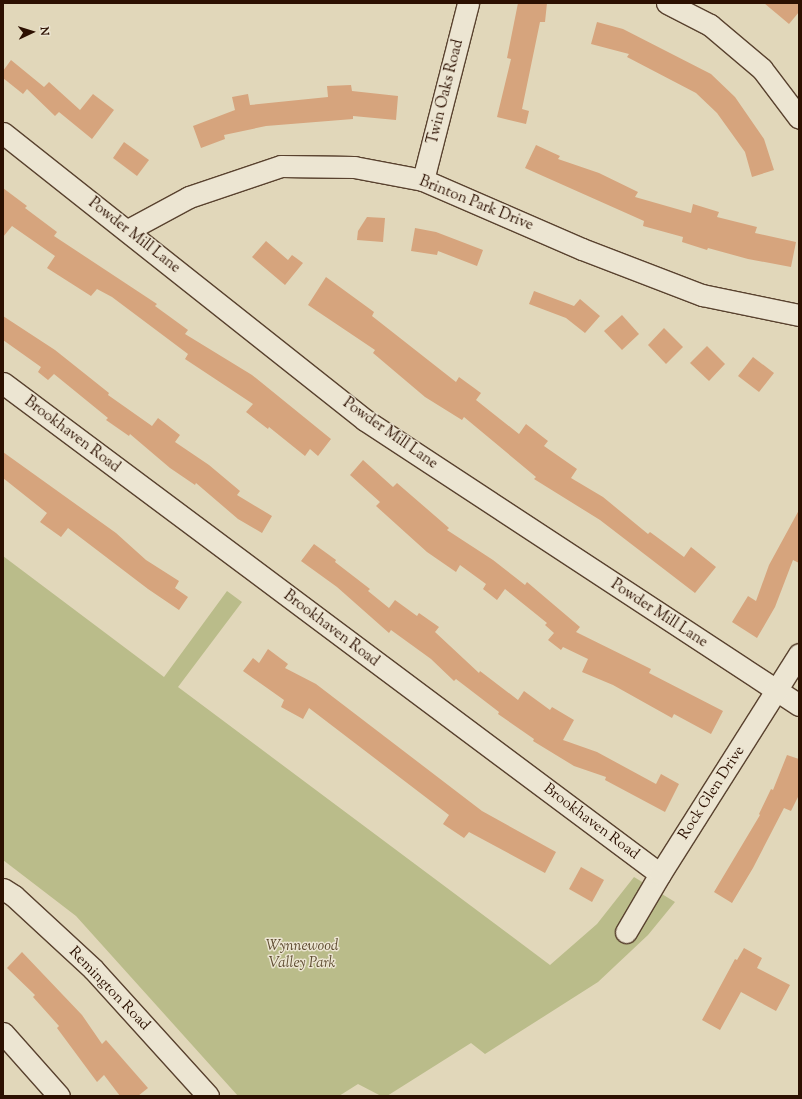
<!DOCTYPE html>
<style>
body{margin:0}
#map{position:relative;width:802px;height:1099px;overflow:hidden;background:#e1d7ba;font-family:"Sorts Mill Goudy",serif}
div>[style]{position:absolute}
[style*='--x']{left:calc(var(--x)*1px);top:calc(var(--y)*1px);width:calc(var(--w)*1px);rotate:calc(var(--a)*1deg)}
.green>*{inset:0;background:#babc8a}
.building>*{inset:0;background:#d6a47d}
.roads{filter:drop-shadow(1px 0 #59422f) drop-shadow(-1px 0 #59422f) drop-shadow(0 1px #59422f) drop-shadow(0 -1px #59422f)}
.street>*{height:21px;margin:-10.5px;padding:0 10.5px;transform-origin:10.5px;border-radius:10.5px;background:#ece5d2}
span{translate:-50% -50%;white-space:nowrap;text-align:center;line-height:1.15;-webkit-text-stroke:3px #ece5d2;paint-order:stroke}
.street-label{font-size:15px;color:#2c1001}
.park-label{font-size:15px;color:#5e4c31;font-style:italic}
.frame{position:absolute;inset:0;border:4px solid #2c1001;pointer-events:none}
.north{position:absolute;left:12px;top:12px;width:40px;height:40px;-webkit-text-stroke:3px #ece5d2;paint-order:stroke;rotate:86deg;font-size:11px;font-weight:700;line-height:16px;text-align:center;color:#2c1001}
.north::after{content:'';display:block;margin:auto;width:14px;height:18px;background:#2c1001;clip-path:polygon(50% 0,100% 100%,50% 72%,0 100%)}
</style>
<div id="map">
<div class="green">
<i style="clip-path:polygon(3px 556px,164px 677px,227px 591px,242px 602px,178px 687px,550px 965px,597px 924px,634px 877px,675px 902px,648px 935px,598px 982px,485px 1054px,471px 1043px,387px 1096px,381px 1096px,358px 1084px,339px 1096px,238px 1096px,76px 916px,3px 860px)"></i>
</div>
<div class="building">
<i style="clip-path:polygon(518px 3px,547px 3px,545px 22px,540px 22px,522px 109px,529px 111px,526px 124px,497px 117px,511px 59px,507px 58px)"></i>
<i style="clip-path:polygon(764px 3px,799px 3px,799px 12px,789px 24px)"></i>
<i style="clip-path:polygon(597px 22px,623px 29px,711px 74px,735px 97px,764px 139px,774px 170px,752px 177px,745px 152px,717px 113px,696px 93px,627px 57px,629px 54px,591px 44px)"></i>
<i style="clip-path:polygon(11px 60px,44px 87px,49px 82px,80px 110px,93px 94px,114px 110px,92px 139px,59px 112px,55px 116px,27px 89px,23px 94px,3px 78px,3px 71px)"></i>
<i style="clip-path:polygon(351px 85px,352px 91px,398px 96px,396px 120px,353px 116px,353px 119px,266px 126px,224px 135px,225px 139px,201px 148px,193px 126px,235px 110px,232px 97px,248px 94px,250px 105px,328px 97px,327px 86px)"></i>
<i style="clip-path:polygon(124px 142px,149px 160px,137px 176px,113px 158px)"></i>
<i style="clip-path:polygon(536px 145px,560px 156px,558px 159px,599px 173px,638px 192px,635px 197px,691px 213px,693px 204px,719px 212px,717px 217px,757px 227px,755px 233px,796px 242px,791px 267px,748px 259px,708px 248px,707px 250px,682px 242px,683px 237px,643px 226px,644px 221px,525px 168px)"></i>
<i style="clip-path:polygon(3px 188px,27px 206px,25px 208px,57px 232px,54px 236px,157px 304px,155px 306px,188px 330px,185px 334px,252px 375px,331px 439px,318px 456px,310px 449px,305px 456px,269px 427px,268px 429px,246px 412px,253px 404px,185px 359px,188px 354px,112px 297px,97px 289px,91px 296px,47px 268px,55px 256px,12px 226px,3px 237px)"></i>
<i style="clip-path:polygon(367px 217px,385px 218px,383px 242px,357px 240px,358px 231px)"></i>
<i style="clip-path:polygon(415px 228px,436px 232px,483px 250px,477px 266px,438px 251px,437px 255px,411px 251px)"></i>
<i style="clip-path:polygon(266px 241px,288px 260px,292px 255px,303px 263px,285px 285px,252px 257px)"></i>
<i style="clip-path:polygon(326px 277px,374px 312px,372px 316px,456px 382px,459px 377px,481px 393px,476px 400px,519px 434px,526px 424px,548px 441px,544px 446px,577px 469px,571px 478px,603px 497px,648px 534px,650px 532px,684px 557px,691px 547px,716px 567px,695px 593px,600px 520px,534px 479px,536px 477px,464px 417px,462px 420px,425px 397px,373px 353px,375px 350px,308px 305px)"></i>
<i style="clip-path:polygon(534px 291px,574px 306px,580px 299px,600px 316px,585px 333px,566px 318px,529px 304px)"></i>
<i style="clip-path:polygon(622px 315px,639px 334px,622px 350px,604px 331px)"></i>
<i style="clip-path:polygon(3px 316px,55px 350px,109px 393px,108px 395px,152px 426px,158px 418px,180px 435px,175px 442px,209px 465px,240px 491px,237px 495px,272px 516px,262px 533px,238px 519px,196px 483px,195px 485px,170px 468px,130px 434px,129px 436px,106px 420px,108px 418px,54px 374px,48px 380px,38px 372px,41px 367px,3px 340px)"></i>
<i style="clip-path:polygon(664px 328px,683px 347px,666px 364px,648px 345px)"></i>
<i style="clip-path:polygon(707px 346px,725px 364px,709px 381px,690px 363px)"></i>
<i style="clip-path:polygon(753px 357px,774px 373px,759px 392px,738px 376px)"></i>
<i style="clip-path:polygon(3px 452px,116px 533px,146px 560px,179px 581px,175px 588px,188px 597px,179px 610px,148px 589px,68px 528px,61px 537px,40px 522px,47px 513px,3px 478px)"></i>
<i style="clip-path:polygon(363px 460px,393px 487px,397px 483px,449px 528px,447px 530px,493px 560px,525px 585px,527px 582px,580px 627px,576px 632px,651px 669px,649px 673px,723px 711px,711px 734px,674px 714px,672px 718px,613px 685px,582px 672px,588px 659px,563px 647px,561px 650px,548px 640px,554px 633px,545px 625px,547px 623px,505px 589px,497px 600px,483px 589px,486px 584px,460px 565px,456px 572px,427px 552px,376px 506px,380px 502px,350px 475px)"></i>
<i style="clip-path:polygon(799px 510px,799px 563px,793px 560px,775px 607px,757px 638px,732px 622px,748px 596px,756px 601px,769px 565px)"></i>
<i style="clip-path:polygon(314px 544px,336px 560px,335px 562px,370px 589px,368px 591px,389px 608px,395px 600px,417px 616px,419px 613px,439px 627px,435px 632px,479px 673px,480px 671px,518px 700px,524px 691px,550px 710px,552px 707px,574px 720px,563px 740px,597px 752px,656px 784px,661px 774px,679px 784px,665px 812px,605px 780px,606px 777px,574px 766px,533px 741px,534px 739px,498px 714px,499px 712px,456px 679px,454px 681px,431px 659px,391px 630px,389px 633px,337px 587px,301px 561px)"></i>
<i style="clip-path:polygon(268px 649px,288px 664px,285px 668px,316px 684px,482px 811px,556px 852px,545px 873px,469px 832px,464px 838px,443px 824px,449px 815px,309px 708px,303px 719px,281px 707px,284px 700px,243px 671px,253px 658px,259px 663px)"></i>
<i style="clip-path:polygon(787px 755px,799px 759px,799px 795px,791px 811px,784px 808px,753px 868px,732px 903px,714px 892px,760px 815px,759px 814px,771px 789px,773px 790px)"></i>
<i style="clip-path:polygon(581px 867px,604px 880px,592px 902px,569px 889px)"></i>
<i style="clip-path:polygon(744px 948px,762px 958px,757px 968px,790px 985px,776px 1011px,741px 992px,720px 1030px,702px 1020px,735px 959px,737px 960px)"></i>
<i style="clip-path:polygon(22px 952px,82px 1015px,102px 1044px,106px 1040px,148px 1088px,138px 1096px,120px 1096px,104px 1075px,97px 1082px,57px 1028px,59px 1026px,33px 997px,35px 995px,7px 968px)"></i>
</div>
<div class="roads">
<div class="street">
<i style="--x:667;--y:3;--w:48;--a:27.1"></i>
<i style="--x:710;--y:25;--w:68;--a:40.2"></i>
<i style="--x:762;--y:69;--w:61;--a:52.9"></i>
<i style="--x:3;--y:133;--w:462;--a:38.4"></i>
<i style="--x:365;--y:420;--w:519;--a:33.29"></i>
<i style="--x:423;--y:180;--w:183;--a:-75.7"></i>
<i style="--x:128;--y:230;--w:69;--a:-28.4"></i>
<i style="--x:189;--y:197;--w:97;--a:-18.6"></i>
<i style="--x:281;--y:166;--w:73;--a:0.8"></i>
<i style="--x:354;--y:167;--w:70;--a:10.7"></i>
<i style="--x:423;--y:180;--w:173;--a:23.5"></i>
<i style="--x:582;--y:249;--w:129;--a:21"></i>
<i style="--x:702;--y:295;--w:99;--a:11.7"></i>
<i style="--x:3;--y:383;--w:820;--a:36.77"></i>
<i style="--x:3;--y:889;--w:13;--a:32"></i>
<i style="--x:14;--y:896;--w:108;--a:42.7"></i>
<i style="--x:93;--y:969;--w:171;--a:47.8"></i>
<i style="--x:626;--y:932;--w:67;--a:-59.6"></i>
<i style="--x:660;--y:874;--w:260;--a:-57.7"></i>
<i style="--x:3;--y:1033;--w:84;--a:48.4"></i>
</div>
</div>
<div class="street-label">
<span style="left:446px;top:92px;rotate:-76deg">Twin Oaks Road</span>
<span style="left:476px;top:204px;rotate:22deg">Brinton Park Drive</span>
<span style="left:134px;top:236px;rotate:38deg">Powder Mill Lane</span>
<span style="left:390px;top:434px;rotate:35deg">Powder Mill Lane</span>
<span style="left:72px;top:435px;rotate:37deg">Brookhaven Road</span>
<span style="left:659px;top:614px;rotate:33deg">Powder Mill Lane</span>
<span style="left:331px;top:629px;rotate:37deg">Brookhaven Road</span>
<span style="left:712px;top:793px;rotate:-57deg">Rock Glen Drive</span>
<span style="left:591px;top:822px;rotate:37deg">Brookhaven Road</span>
<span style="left:109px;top:989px;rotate:46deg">Remington Road</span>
</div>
<div class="park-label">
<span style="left:302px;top:955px">Wynnewood<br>Valley Park</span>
</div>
<div class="frame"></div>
<div class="north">N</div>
</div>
